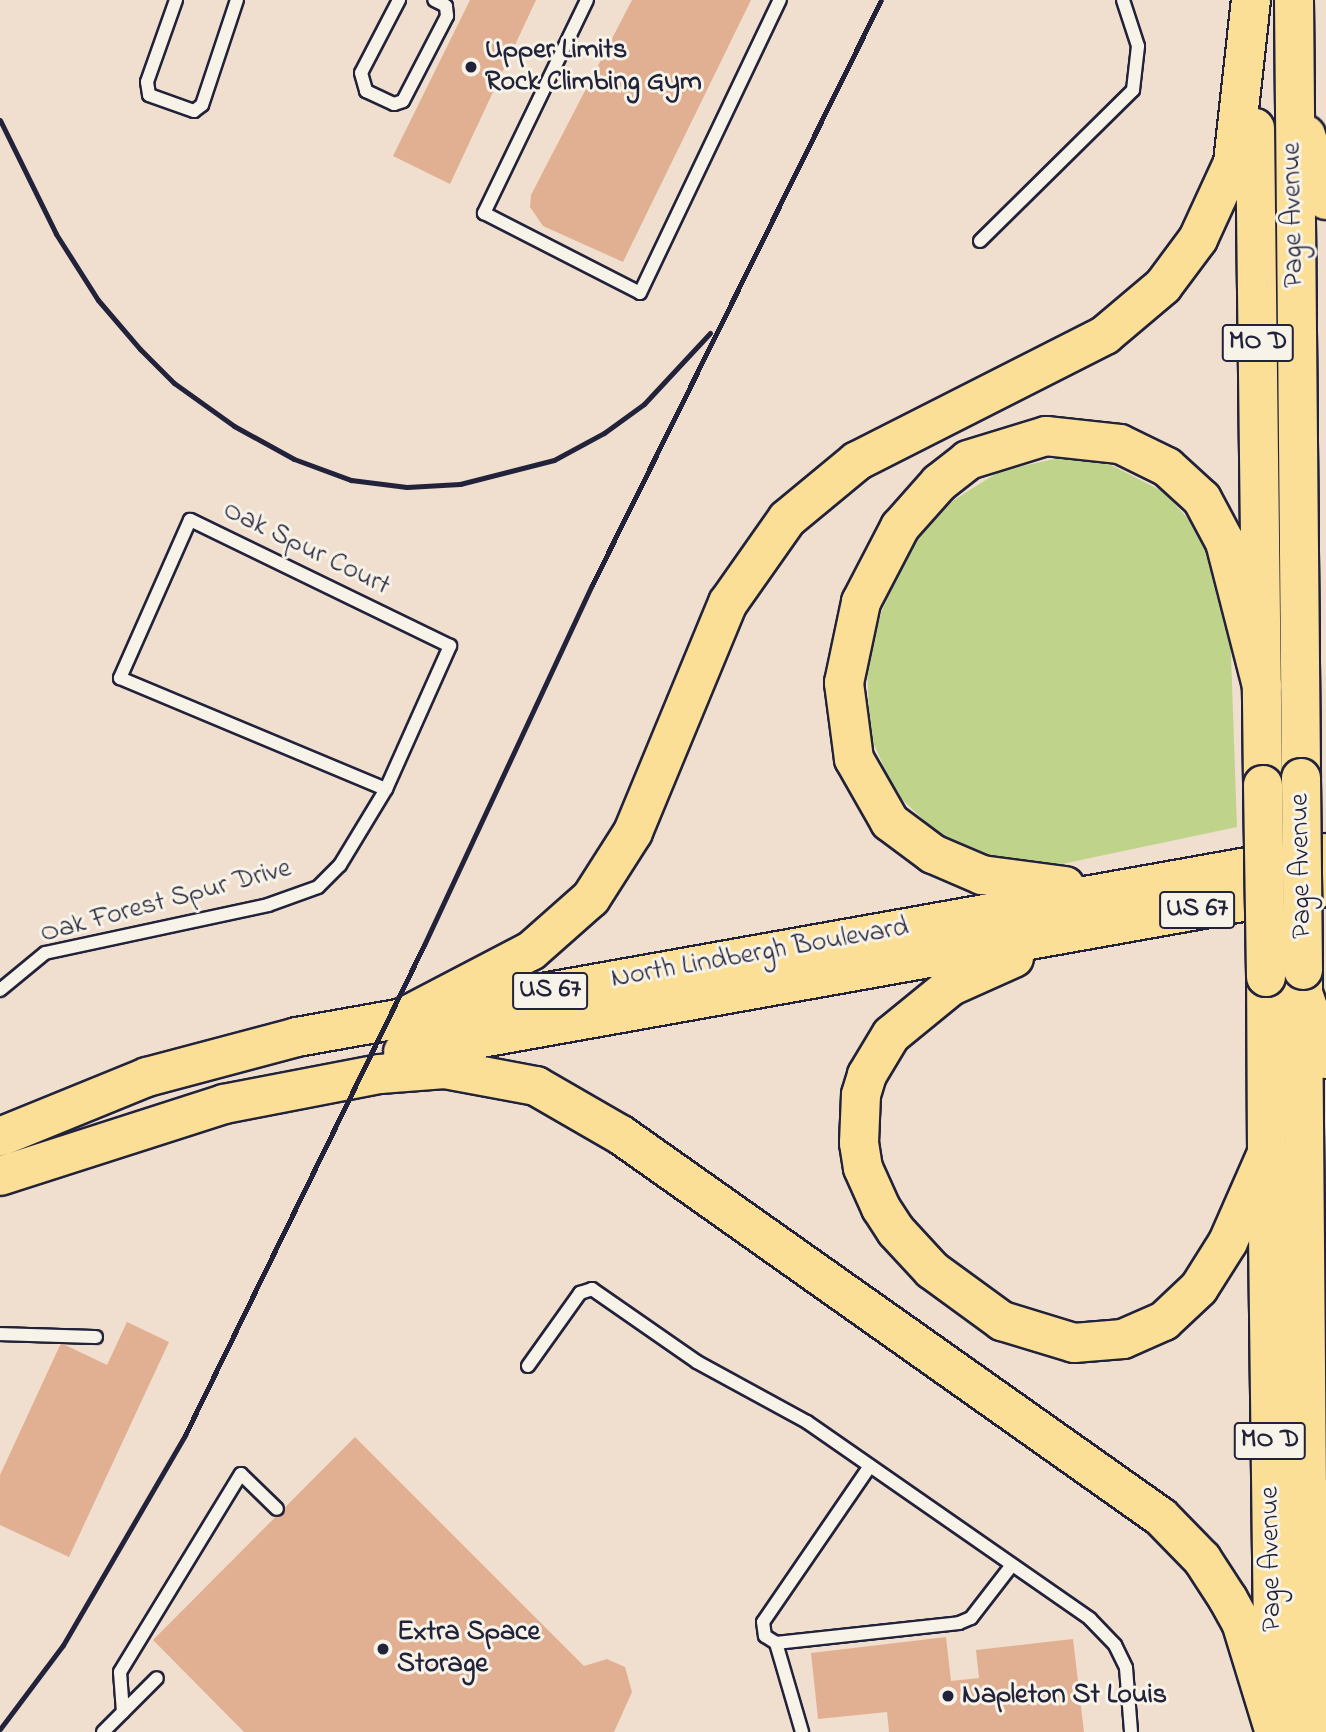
<!DOCTYPE html>
<style>
body{margin:0}
#map{position:relative;width:1326px;height:1732px;overflow:hidden;background:#f0dfce;font-family:"Indie Flower",sans-serif}
div>[style]{position:absolute}
[style*='--x']{left:calc(var(--x)*1px);top:calc(var(--y)*1px);width:calc(var(--w)*1px);rotate:calc(var(--a)*1deg)}
.green>*{inset:0;background:#bfd48a}
.building>*{inset:0;background:#e1b092}
.roads{filter:drop-shadow(2px 0 #22223b) drop-shadow(-2px 0 #22223b) drop-shadow(0 2px #22223b) drop-shadow(0 -2px #22223b)}
.service>*{height:12px;margin:-6px;padding:0 6px;transform-origin:6px;border-radius:6px;background:#f7f3e8}
.primary>*{height:38px;margin:-19px;padding:0 19px;transform-origin:19px;border-radius:19px;background:#fbdf96}
.trunk>*{height:38px;margin:-19px;padding:0 19px;transform-origin:19px;border-radius:19px;background:#fbdf96}
.rail>*{height:5px;margin:-2.5px;padding:0 2.5px;transform-origin:2.5px;border-radius:2.5px;background:#22223b}
.bridges{filter:drop-shadow(2px 0 #22223b) drop-shadow(-2px 0 #22223b) drop-shadow(0 2px #22223b) drop-shadow(0 -2px #22223b)}
.trunk-bridge>*{height:38px;margin:-19px;padding:0 19px;transform-origin:19px;border-radius:19px;background:#fbdf96}
.dots>*{width:19px;height:19px;translate:-50% -50%;box-sizing:border-box;border:4px solid #f7f3e8;border-radius:50%}
span{translate:-50% -50%;white-space:nowrap;text-align:center;line-height:1.15;-webkit-text-stroke:6px #f7f3e8;paint-order:stroke}
.shield-label span{padding:2px 5px;background:#f7f3e8;border:2px solid;border-radius:5px;-webkit-text-stroke-width:0}
.shield-label{font-size:26px;color:#22223b;font-weight:700}
.poi-label{font-size:28px;color:#22223b;font-weight:700}
.left{translate:0 -50%;text-align:left}
.street-label{font-size:28px;color:#22223b}
</style>
<div id="map">
<div class="green">
<i style="clip-path:polygon(1063px 457px,1111px 465px,1164px 492px,1200px 532px,1223px 581px,1230px 627px,1237px 827px,1062px 864px,999px 859px,944px 839px,895px 793px,870px 735px,867px 668px,881px 613px,910px 548px,943px 507px,1000px 471px)"></i>
</div>
<div class="building">
<i style="clip-path:polygon(470px 0,536px 0,450px 184px,393px 156px)"></i>
<i style="clip-path:polygon(632px 0,751px 0,623px 262px,543px 226px,530px 207px,531px 195px)"></i>
<i style="clip-path:polygon(127px 1322px,169px 1342px,69px 1557px,0 1525px,0 1475px,61px 1343px,107px 1365px)"></i>
<i style="clip-path:polygon(355px 1437px,584px 1666px,607px 1659px,625px 1667px,632px 1692px,614px 1732px,244px 1732px,153px 1640px)"></i>
<i style="clip-path:polygon(946px 1637px,951px 1681px,979px 1678px,976px 1650px,1073px 1639px,1084px 1732px,889px 1732px,887px 1712px,818px 1719px,811px 1653px)"></i>
</div>
<div class="roads">
<div class="service">
<i style="--x:176;--y:0;--w:87;--a:109.5"></i>
<i style="--x:147;--y:82;--w:13;--a:81"></i>
<i style="--x:149;--y:95;--w:48;--a:19.6"></i>
<i style="--x:194;--y:111;--w:10;--a:-37"></i>
<i style="--x:202;--y:105;--w:111;--a:-71.6"></i>
<i style="--x:399;--y:0;--w:82;--a:117.5"></i>
<i style="--x:361;--y:73;--w:19;--a:74"></i>
<i style="--x:366;--y:91;--w:31;--a:25"></i>
<i style="--x:394;--y:104;--w:9;--a:-18"></i>
<i style="--x:403;--y:101;--w:96;--a:-62.6"></i>
<i style="--x:447;--y:16;--w:10;--a:-96"></i>
<i style="--x:446;--y:6;--w:13;--a:-153"></i>
<i style="--x:587;--y:0;--w:237;--a:115.8"></i>
<i style="--x:484;--y:213;--w:175;--a:27.1"></i>
<i style="--x:640;--y:293;--w:325;--a:-64.5"></i>
<i style="--x:980;--y:241;--w:215;--a:-44.6"></i>
<i style="--x:1133;--y:90;--w:44;--a:-83.5"></i>
<i style="--x:1138;--y:46;--w:48;--a:-108.1"></i>
<i style="--x:0;--y:990;--w:58;--a:-39.4"></i>
<i style="--x:45;--y:953;--w:228;--a:-12.1"></i>
<i style="--x:268;--y:905;--w:53;--a:-19.8"></i>
<i style="--x:318;--y:887;--w:31;--a:-45"></i>
<i style="--x:340;--y:865;--w:89;--a:-58.8"></i>
<i style="--x:386;--y:789;--w:157;--a:-65.9"></i>
<i style="--x:450;--y:646;--w:289;--a:-154.1"></i>
<i style="--x:190;--y:520;--w:173;--a:113.9"></i>
<i style="--x:120;--y:678;--w:288;--a:22.7"></i>
<i style="--x:0;--y:1334;--w:96;--a:1.8"></i>
<i style="--x:528;--y:1366;--w:90;--a:-54.5"></i>
<i style="--x:580;--y:1293;--w:13;--a:-18"></i>
<i style="--x:592;--y:1289;--w:128;--a:34.8"></i>
<i style="--x:697;--y:1362;--w:125;--a:28.6"></i>
<i style="--x:807;--y:1422;--w:345;--a:34.8"></i>
<i style="--x:1090;--y:1619;--w:36;--a:46"></i>
<i style="--x:1115;--y:1645;--w:25;--a:64"></i>
<i style="--x:1126;--y:1668;--w:64;--a:85.5"></i>
<i style="--x:870;--y:1466;--w:189;--a:124.4"></i>
<i style="--x:763;--y:1622;--w:14;--a:82"></i>
<i style="--x:765;--y:1636;--w:13;--a:32"></i>
<i style="--x:776;--y:1643;--w:184;--a:-6.2"></i>
<i style="--x:959;--y:1623;--w:13;--a:-23"></i>
<i style="--x:971;--y:1618;--w:67;--a:-52.3"></i>
<i style="--x:776;--y:1643;--w:93;--a:73.7"></i>
<i style="--x:123;--y:1712;--w:40;--a:-94.3"></i>
<i style="--x:120;--y:1672;--w:232;--a:-58.6"></i>
<i style="--x:241;--y:1474;--w:50;--a:44.2"></i>
<i style="--x:103;--y:1732;--w:76;--a:-45"></i>
</div>
<div class="primary">
<i style="--x:1303;--y:1002;--w:730;--a:89.53"></i>
<i style="--x:1267;--y:1153;--w:561;--a:89.29"></i>
</div>
<div class="trunk">
<i style="--x:1294;--y:0;--w:778;--a:89.48"></i>
<i style="--x:1255;--y:128;--w:657;--a:89.3"></i>
<i style="--x:1306;--y:135;--w:68;--a:72.9"></i>
<i style="--x:1065;--y:886;--w:84;--a:-172.5"></i>
<i style="--x:982;--y:875;--w:53;--a:-156.8"></i>
<i style="--x:933;--y:854;--w:54;--a:-143.3"></i>
<i style="--x:890;--y:822;--w:73;--a:-119.7"></i>
<i style="--x:854;--y:759;--w:77;--a:-97.5"></i>
<i style="--x:844;--y:683;--w:83;--a:-78.1"></i>
<i style="--x:861;--y:602;--w:85;--a:-62.5"></i>
<i style="--x:900;--y:527;--w:59;--a:-48.4"></i>
<i style="--x:939;--y:483;--w:37;--a:-38"></i>
<i style="--x:968;--y:460;--w:82;--a:-17.1"></i>
<i style="--x:1046;--y:436;--w:74;--a:6.2"></i>
<i style="--x:1120;--y:444;--w:52;--a:26.1"></i>
<i style="--x:1167;--y:467;--w:47;--a:42.4"></i>
<i style="--x:1202;--y:499;--w:49;--a:61.9"></i>
<i style="--x:1225;--y:542;--w:149;--a:75.6"></i>
<i style="--x:1014;--y:958;--w:69;--a:156"></i>
<i style="--x:951;--y:986;--w:77;--a:140.8"></i>
<i style="--x:891;--y:1035;--w:47;--a:121"></i>
<i style="--x:867;--y:1075;--w:21;--a:107"></i>
<i style="--x:861;--y:1095;--w:48;--a:92.4"></i>
<i style="--x:859;--y:1143;--w:25;--a:81"></i>
<i style="--x:863;--y:1168;--w:44;--a:65.8"></i>
<i style="--x:881;--y:1208;--w:27;--a:57"></i>
<i style="--x:896;--y:1231;--w:53;--a:47.3"></i>
<i style="--x:932;--y:1270;--w:87;--a:36.1"></i>
<i style="--x:1002;--y:1321;--w:75;--a:17"></i>
<i style="--x:1074;--y:1343;--w:49;--a:-4.7"></i>
<i style="--x:1123;--y:1339;--w:45;--a:-23.7"></i>
<i style="--x:1164;--y:1321;--w:48;--a:-43.3"></i>
<i style="--x:1199;--y:1288;--w:54;--a:-57.8"></i>
<i style="--x:1228;--y:1242;--w:97;--a:-66.3"></i>
<i style="--x:1267;--y:1153;--w:176;--a:-90.3"></i>
<i style="--x:1303;--y:970;--w:23;--a:90"></i>
<i style="--x:1303;--y:993;--w:70;--a:70.8"></i>
<i style="--x:404;--y:1017;--w:143;--a:-27.5"></i>
<i style="--x:531;--y:951;--w:80;--a:-41.5"></i>
<i style="--x:591;--y:898;--w:78;--a:-57.5"></i>
<i style="--x:633;--y:832;--w:248;--a:-67.5"></i>
<i style="--x:728;--y:603;--w:103;--a:-54.9"></i>
<i style="--x:787;--y:519;--w:91;--a:-39.6"></i>
<i style="--x:857;--y:461;--w:278;--a:-26.9"></i>
<i style="--x:1105;--y:335;--w:76;--a:-40.2"></i>
<i style="--x:1163;--y:286;--w:59;--a:-53.3"></i>
<i style="--x:1198;--y:239;--w:84;--a:-65.3"></i>
<i style="--x:1233;--y:163;--w:164;--a:-83.7"></i>
<i style="--x:403;--y:1052;--w:938;--a:-10.14"></i>
<i style="--x:0;--y:1137;--w:159;--a:-22.2"></i>
<i style="--x:147;--y:1077;--w:155;--a:-14.9"></i>
<i style="--x:297;--y:1037;--w:1045;--a:-10.14"></i>
<i style="--x:0;--y:1176;--w:235;--a:-17.8"></i>
<i style="--x:224;--y:1104;--w:159;--a:-10.9"></i>
<i style="--x:380;--y:1074;--w:65;--a:-4.4"></i>
<i style="--x:445;--y:1069;--w:93;--a:10.6"></i>
<i style="--x:536;--y:1086;--w:98;--a:30"></i>
<i style="--x:621;--y:1135;--w:661;--a:35.28"></i>
<i style="--x:1161;--y:1517;--w:59;--a:45.7"></i>
<i style="--x:1202;--y:1559;--w:48;--a:57"></i>
<i style="--x:1228;--y:1599;--w:26;--a:61"></i>
<i style="--x:1241;--y:1622;--w:113;--a:73"></i>
<i style="--x:1307;--y:1554;--w:58;--a:-70.9"></i>
</div>
</div>
<div class="rail">
<i style="--x:0;--y:120;--w:127;--a:63.8"></i>
<i style="--x:56;--y:234;--w:78;--a:57.5"></i>
<i style="--x:98;--y:300;--w:65;--a:49.4"></i>
<i style="--x:140;--y:349;--w:48;--a:45"></i>
<i style="--x:174;--y:383;--w:74;--a:35.6"></i>
<i style="--x:234;--y:426;--w:68;--a:28.8"></i>
<i style="--x:294;--y:459;--w:61;--a:20.2"></i>
<i style="--x:351;--y:480;--w:56;--a:7.1"></i>
<i style="--x:407;--y:487;--w:53;--a:-3.2"></i>
<i style="--x:460;--y:484;--w:97;--a:-14.3"></i>
<i style="--x:554;--y:460;--w:57;--a:-28.4"></i>
<i style="--x:604;--y:433;--w:49;--a:-35.9"></i>
<i style="--x:644;--y:404;--w:97;--a:-47.1"></i>
<i style="--x:0;--y:1729;--w:105;--a:-53.1"></i>
<i style="--x:63;--y:1645;--w:243;--a:-59.8"></i>
<i style="--x:185;--y:1435;--w:545;--a:-64"></i>
<i style="--x:424;--y:945;--w:397;--a:-65"></i>
<i style="--x:592;--y:585;--w:652;--a:-63.71"></i>
</div>
<div class="bridges">
<div class="trunk-bridge">
<i style="--x:1301;--y:778;--w:192;--a:89.4"></i>
<i style="--x:1263;--y:785;--w:192;--a:89.1"></i>
</div>
</div>
<div class="dots">
<i style="left:471px;top:67px;background:#22223b"></i>
<i style="left:383px;top:1649px;background:#22223b"></i>
<i style="left:948px;top:1696px;background:#22223b"></i>
</div>
<div class="shield-label">
<span style="left:1258px;top:343px">MO D</span>
<span style="left:1197px;top:910px">US 67</span>
<span style="left:550px;top:991px">US 67</span>
<span style="left:1270px;top:1441px">MO D</span>
</div>
<div class="poi-label">
<span class="left" style="left:485px;top:67px">Upper Limits<br>Rock Climbing Gym</span>
<span class="left" style="left:397px;top:1649px">Extra Space<br>Storage</span>
<span class="left" style="left:962px;top:1696px">Napleton St Louis</span>
</div>
<div class="street-label">
<span style="left:1294px;top:215px;rotate:-91deg">Page Avenue</span>
<span style="left:306px;top:549px;rotate:26deg">Oak Spur Court</span>
<span style="left:1302px;top:866px;rotate:-91deg">Page Avenue</span>
<span style="left:166px;top:902px;rotate:-15deg">Oak Forest Spur Drive</span>
<span style="left:760px;top:954px;rotate:-10deg">North Lindbergh Boulevard</span>
<span style="left:1272px;top:1559px;rotate:-91deg">Page Avenue</span>
</div>
</div>
